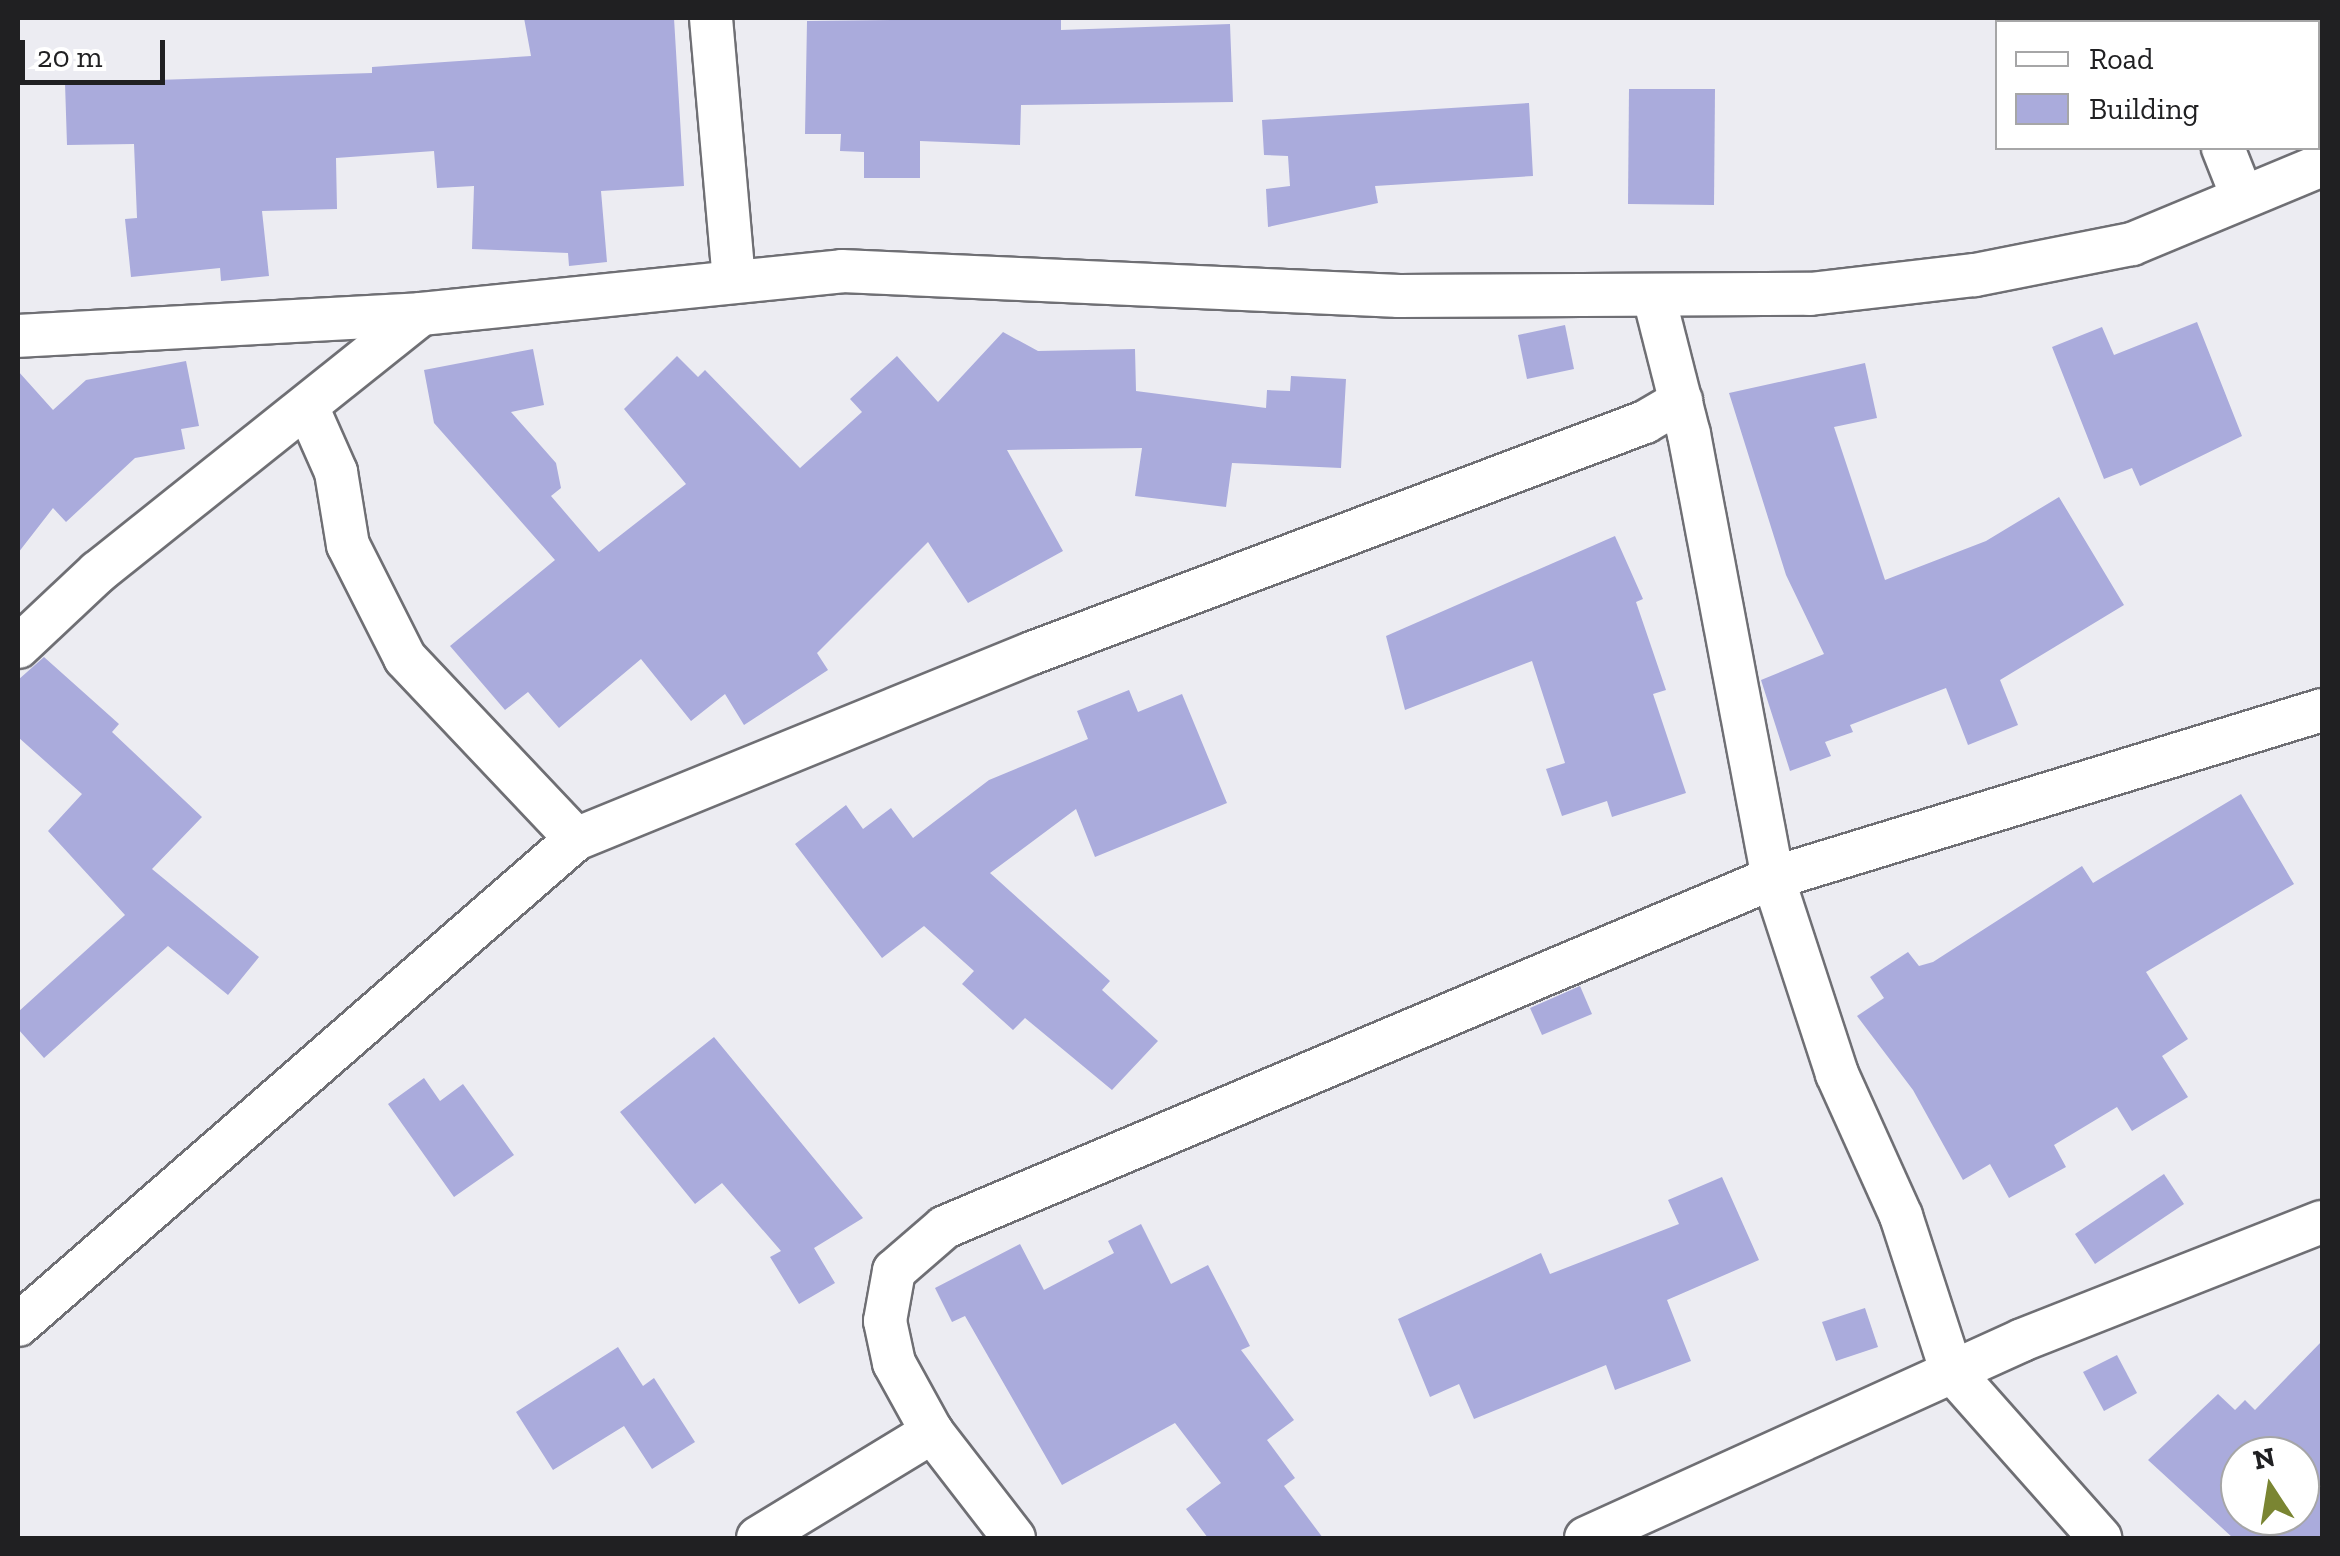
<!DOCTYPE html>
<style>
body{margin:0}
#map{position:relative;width:2340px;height:1556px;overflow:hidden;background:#ececf2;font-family:"Zilla Slab",serif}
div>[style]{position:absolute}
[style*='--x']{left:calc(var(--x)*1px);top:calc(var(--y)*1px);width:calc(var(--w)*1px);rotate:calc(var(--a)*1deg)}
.building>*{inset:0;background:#aaabdc}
.roads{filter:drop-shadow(2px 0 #6f6f74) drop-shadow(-2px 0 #6f6f74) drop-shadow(0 2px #6f6f74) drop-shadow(0 -2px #6f6f74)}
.minor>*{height:42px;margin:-21px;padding:0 21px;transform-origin:21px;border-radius:21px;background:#fff}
span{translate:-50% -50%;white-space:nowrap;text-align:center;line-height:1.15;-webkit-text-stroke:10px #fff;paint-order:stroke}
.frame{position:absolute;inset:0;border:20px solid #202022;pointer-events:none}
.legend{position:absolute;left:1995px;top:20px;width:325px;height:130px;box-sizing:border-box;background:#fff;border:2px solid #a6a6a7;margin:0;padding:12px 18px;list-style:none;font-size:30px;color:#202022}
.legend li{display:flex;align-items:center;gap:20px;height:50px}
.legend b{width:50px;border:2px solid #a6a6a7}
.north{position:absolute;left:2220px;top:1436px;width:100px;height:100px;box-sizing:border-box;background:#fff;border:2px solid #a6a6a7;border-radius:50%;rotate:348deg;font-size:28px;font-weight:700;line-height:40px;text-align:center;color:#202022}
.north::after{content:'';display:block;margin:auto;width:35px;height:45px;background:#7a8532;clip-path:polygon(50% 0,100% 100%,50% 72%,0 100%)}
.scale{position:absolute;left:20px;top:40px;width:145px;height:45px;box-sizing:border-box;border:5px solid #202022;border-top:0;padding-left:12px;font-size:30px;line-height:35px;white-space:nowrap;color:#202022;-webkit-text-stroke:8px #fff;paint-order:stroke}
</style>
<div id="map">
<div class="building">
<i style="clip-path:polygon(524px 18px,674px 18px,684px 186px,601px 191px,607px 262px,569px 266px,568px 253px,472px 249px,474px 186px,437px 188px,434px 151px,336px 158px,337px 209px,262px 211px,269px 276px,221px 281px,220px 268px,131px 277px,125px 219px,137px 218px,134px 144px,67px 145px,65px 83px,372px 73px,372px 67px,531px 56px)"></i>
<i style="clip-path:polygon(1061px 18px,1061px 30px,1230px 24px,1233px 102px,1021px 105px,1020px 145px,920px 141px,920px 178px,864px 178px,864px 152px,840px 151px,841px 134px,805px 134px,807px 21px)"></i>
<i style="clip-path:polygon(1629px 89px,1715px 89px,1714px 205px,1628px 204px)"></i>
<i style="clip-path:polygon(1529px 103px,1533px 176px,1375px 186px,1378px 203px,1268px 227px,1266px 189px,1290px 186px,1288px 156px,1264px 155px,1262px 120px)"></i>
<i style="clip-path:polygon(2197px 322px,2242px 436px,2140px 486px,2132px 468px,2104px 479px,2052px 347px,2102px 327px,2114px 355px)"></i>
<i style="clip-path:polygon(1565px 325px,1574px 369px,1527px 379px,1518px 335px)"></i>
<i style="clip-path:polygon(1003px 332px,1038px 351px,1135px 349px,1136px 391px,1266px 408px,1267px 390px,1290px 391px,1291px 376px,1346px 379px,1341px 468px,1232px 463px,1226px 507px,1135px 496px,1142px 448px,1007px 450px,1063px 551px,968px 603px,928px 542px,817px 653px,828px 670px,744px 725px,725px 694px,691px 721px,641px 659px,559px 728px,528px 692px,505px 710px,450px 646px,555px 560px,434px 423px,424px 370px,533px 349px,544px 405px,511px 412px,556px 463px,561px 488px,551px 496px,599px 552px,686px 484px,624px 409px,677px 356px,698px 377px,705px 370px,800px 468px,862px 412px,850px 399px,897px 356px,938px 402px)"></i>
<i style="clip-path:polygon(186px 361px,199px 426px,181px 429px,185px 449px,135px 458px,66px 522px,53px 508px,18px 553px,18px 371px,53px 410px,86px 380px)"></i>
<i style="clip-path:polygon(1865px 363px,1877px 418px,1834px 427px,1885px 580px,1986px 541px,2059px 497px,2124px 605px,2000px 680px,2018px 725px,1968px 745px,1946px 688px,1850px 725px,1853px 732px,1825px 742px,1831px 756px,1790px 771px,1761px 680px,1824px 654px,1786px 575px,1729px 393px)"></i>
<i style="clip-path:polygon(1615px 536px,1643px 599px,1636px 602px,1666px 690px,1653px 694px,1686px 793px,1612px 817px,1607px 801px,1562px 816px,1546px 769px,1565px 763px,1532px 661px,1405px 710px,1386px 636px)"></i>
<i style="clip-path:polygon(44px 657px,119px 724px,112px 732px,202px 817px,152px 869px,259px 957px,228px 995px,168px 946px,44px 1058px,18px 1029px,18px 1012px,125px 915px,48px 831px,82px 794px,18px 737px,18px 680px)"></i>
<i style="clip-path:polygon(1129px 690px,1138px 712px,1182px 694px,1227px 803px,1095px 857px,1076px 809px,990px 873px,1110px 981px,1102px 990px,1158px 1041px,1112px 1090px,1025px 1018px,1013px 1030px,962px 984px,974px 971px,924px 926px,882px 958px,795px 844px,846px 805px,863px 829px,891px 808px,913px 838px,989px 780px,1088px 739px,1077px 711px)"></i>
<i style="clip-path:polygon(2241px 794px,2294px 884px,2146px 972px,2188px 1039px,2162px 1056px,2188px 1097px,2132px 1131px,2117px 1107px,2054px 1145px,2066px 1167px,2009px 1198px,1990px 1164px,1963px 1180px,1913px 1090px,1857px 1016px,1884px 998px,1870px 977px,1908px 952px,1919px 966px,1933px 962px,2082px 866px,2093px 883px)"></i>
<i style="clip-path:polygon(1580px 986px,1592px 1014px,1542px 1035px,1530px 1008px)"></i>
<i style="clip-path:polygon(714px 1037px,863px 1218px,814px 1248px,835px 1283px,799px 1304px,770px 1257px,781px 1251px,722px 1183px,695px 1204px,620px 1112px)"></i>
<i style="clip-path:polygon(424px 1078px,440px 1101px,463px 1084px,514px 1155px,454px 1197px,388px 1104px)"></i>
<i style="clip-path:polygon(2164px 1174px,2184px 1204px,2095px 1264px,2075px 1234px)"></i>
<i style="clip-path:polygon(1722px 1177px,1759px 1260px,1667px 1300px,1691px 1361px,1615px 1390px,1606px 1365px,1474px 1419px,1459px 1384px,1430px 1397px,1398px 1319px,1541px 1253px,1550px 1274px,1679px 1224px,1668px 1200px)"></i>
<i style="clip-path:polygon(1141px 1224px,1171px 1284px,1208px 1265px,1250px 1346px,1241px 1350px,1294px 1420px,1267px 1440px,1295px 1478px,1284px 1486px,1323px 1538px,1208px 1538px,1186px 1509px,1221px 1483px,1175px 1423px,1062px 1485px,965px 1316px,952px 1322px,935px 1288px,1020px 1244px,1044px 1290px,1114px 1253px,1108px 1241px)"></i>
<i style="clip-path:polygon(1865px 1308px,1878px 1347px,1836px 1361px,1822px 1322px)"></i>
<i style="clip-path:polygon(evenodd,2322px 1341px,2322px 1538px,2233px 1538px,2148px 1460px,2218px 1394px,2235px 1410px,2245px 1400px,2255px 1410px,2322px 1341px,2240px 1456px,2300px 1456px,2300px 1516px,2240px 1516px,2240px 1456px)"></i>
<i style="clip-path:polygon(618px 1347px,643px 1386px,654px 1378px,695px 1442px,652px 1469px,624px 1426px,553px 1470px,516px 1412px)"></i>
<i style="clip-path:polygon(2117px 1355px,2137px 1393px,2104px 1411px,2083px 1372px)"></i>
</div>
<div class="roads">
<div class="minor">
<i style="--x:711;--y:18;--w:264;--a:85"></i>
<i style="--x:2173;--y:18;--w:4;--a:63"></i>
<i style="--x:2223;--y:148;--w:52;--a:68.4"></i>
<i style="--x:1654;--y:297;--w:141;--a:75.7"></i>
<i style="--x:1689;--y:434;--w:452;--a:79.3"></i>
<i style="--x:1773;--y:878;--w:206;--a:71.9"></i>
<i style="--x:1837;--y:1074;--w:156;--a:65.7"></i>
<i style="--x:1901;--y:1216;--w:162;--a:72"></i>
<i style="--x:1951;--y:1370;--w:225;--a:48.4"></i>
<i style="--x:18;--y:336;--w:404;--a:-3.1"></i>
<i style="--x:421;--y:314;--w:423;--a:-5.8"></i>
<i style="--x:842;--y:271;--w:558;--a:2.57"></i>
<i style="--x:1399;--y:296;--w:411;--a:-0.3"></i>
<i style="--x:1810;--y:294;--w:166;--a:-6.6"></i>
<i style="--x:1975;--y:275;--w:160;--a:-11.2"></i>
<i style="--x:2132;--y:244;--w:206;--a:-22.6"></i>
<i style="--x:309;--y:411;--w:67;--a:66.1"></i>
<i style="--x:336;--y:472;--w:74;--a:80.7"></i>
<i style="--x:348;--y:545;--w:127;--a:63.2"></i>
<i style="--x:405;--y:658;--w:249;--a:46.6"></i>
<i style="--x:576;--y:839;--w:492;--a:-22.2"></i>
<i style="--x:1032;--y:653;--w:655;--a:-20.65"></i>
<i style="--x:1645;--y:422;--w:42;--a:-30.3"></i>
<i style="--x:18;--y:647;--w:110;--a:-43.2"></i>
<i style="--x:98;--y:572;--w:413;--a:-38.6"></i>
<i style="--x:18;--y:1325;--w:740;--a:-41.05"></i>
<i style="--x:758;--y:1538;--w:204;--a:-31.3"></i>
<i style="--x:1014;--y:1538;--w:134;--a:-127.7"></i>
<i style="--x:932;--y:1432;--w:79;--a:-118.8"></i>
<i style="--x:894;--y:1363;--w:43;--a:-102.1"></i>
<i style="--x:885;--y:1321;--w:51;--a:-79.8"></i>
<i style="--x:894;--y:1271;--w:67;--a:-40.8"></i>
<i style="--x:945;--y:1227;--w:899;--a:-22.86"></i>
<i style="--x:1773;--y:878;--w:574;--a:-17.01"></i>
<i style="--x:1586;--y:1538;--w:479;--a:-24.4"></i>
<i style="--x:2022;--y:1340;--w:322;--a:-21.5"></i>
</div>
</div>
<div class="frame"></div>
<ul class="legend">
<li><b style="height:12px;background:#fff"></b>Road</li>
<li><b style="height:28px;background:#aaabdc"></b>Building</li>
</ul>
<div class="north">N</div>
<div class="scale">20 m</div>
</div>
